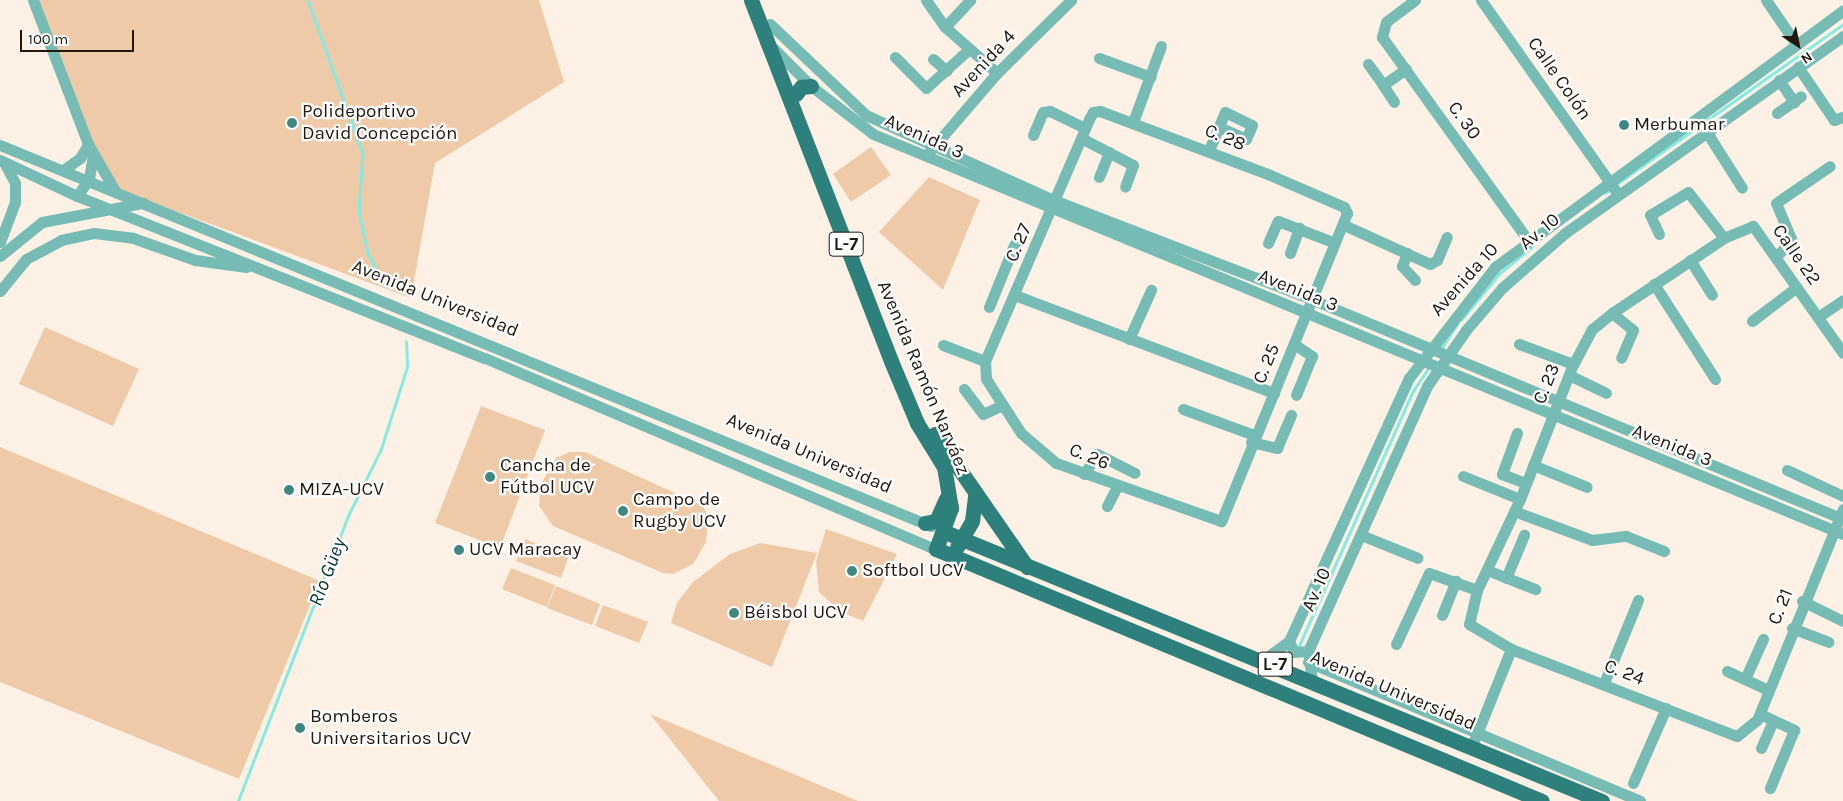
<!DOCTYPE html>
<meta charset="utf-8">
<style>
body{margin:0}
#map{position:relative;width:1843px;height:801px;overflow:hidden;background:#fdf1e6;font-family:Karla,sans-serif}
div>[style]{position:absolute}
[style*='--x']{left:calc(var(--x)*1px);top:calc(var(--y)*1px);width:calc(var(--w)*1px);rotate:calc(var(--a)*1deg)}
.green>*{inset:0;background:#efcaa8}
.stream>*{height:2.5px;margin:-1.25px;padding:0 1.25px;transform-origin:1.25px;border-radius:1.25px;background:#85eae1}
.minor>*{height:11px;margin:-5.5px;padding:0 5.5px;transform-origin:5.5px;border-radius:5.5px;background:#77bbb5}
.major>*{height:15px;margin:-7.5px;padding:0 7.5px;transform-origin:7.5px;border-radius:7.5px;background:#2d807b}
.dots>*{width:14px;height:14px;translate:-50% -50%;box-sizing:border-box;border:2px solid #fff;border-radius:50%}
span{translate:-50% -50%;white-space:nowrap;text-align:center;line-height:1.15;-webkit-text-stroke:4.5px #fff;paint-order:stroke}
.shield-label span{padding:1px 4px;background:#fff;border:1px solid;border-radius:4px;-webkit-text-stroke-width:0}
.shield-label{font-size:18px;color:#22180e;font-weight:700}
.street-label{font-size:19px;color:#22180e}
.poi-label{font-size:19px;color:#22180e}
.left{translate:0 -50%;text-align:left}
.water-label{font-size:20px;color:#003330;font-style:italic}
.north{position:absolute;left:1773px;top:20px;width:50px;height:50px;-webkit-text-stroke:4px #fff;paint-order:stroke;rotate:146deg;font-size:14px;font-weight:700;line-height:20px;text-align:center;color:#22180e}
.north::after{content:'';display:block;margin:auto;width:18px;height:22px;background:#22180e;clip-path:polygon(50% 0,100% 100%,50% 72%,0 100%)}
.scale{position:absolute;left:20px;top:30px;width:114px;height:22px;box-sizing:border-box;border:2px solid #22180e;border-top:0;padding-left:6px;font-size:15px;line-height:18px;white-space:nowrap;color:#22180e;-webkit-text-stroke:4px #fff;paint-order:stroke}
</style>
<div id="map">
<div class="green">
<i style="clip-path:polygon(35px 0,539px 0,564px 82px,435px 163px,411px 298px,110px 187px)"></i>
<i style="clip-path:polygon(871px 147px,891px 175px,851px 202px,833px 174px)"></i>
<i style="clip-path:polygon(929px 177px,980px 200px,943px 290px,879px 232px)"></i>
<i style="clip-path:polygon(45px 327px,139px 369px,113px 426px,19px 384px)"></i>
<i style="clip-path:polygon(481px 406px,545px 430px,500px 548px,435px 523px)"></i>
<i style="clip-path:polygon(0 447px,320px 581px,239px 779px,0 682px)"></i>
<i style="clip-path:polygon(570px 452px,585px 452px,703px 506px,708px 516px,706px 542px,693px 564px,673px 574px,663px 573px,553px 526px,539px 506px,541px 484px,556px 458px)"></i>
<i style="clip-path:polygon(826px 529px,897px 554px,863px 621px,841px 612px,819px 592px,816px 561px)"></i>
<i style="clip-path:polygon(525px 539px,569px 556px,561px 578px,516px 561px)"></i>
<i style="clip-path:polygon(760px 543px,817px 553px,772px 667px,671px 623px,677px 603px,693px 582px,730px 554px)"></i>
<i style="clip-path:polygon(511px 568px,555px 585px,547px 607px,502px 589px)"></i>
<i style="clip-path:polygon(556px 586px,600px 604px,592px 625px,547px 608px)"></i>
<i style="clip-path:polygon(603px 605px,648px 622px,639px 643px,595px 626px)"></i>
<i style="clip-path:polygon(650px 714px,858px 801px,719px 801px)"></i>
</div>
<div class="stream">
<i style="--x:308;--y:0;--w:164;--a:70.3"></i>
<i style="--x:363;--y:154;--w:57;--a:94"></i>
<i style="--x:359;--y:211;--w:43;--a:77.9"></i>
<i style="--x:368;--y:253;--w:37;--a:63"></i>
<i style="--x:1618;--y:183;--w:276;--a:-35.2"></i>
<i style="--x:1605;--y:193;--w:4;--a:-34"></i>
<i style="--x:1461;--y:320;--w:60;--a:-50.4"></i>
<i style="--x:1499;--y:274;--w:44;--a:-39.5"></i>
<i style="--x:1441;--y:349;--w:30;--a:-57"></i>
<i style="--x:1298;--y:648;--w:282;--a:-65.9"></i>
<i style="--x:1413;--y:391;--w:27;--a:-56"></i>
<i style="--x:238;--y:801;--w:303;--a:-68.9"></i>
<i style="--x:347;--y:518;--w:77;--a:-63.8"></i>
<i style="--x:381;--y:449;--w:86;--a:-72.4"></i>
<i style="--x:407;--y:367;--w:25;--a:-92"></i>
</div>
<div class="minor">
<i style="--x:33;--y:0;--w:154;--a:69.1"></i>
<i style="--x:88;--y:144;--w:54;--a:60.1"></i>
<i style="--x:926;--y:0;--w:33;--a:55"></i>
<i style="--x:945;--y:27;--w:69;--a:41.5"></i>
<i style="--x:1415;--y:0;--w:36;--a:143"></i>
<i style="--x:1386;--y:22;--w:16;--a:105"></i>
<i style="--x:1382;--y:37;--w:249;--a:54.3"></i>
<i style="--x:1481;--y:0;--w:237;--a:54.8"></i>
<i style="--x:1766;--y:0;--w:53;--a:55.7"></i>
<i style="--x:770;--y:24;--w:132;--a:43.5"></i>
<i style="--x:866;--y:115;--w:209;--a:24.4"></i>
<i style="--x:1056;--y:201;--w:273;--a:21"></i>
<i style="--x:1311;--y:299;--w:576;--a:22.47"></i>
<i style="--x:945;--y:27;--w:37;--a:-47"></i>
<i style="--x:773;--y:48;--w:54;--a:45"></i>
<i style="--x:811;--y:86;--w:78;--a:37.7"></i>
<i style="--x:873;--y:134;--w:1049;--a:22.41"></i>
<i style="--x:895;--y:57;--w:44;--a:45"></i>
<i style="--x:926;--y:88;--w:57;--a:-42.1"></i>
<i style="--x:1099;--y:58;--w:55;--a:20.1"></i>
<i style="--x:933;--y:59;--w:18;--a:41"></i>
<i style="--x:1368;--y:64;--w:26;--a:54"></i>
<i style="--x:1383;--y:85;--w:28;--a:-35"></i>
<i style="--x:1798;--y:67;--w:64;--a:55.8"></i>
<i style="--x:1834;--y:120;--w:9;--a:-21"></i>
<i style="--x:1779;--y:80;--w:27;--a:56"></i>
<i style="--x:1383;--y:85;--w:20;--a:57"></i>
<i style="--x:1100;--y:111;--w:182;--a:20.6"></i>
<i style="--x:1270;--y:175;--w:81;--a:23.4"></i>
<i style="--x:1344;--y:207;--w:7;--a:63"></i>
<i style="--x:1347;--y:213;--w:333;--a:112.2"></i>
<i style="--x:1221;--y:521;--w:175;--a:-160.6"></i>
<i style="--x:1056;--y:463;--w:46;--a:-139.4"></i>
<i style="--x:1021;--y:433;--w:64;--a:-122.9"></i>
<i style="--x:986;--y:379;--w:18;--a:-93"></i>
<i style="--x:985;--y:361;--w:263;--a:-66.7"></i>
<i style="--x:1089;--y:119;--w:8;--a:-60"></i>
<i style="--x:1093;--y:112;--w:7;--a:-8"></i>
<i style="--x:1777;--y:113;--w:29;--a:-35"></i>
<i style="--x:1133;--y:122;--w:81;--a:-69.8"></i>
<i style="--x:1706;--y:131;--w:67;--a:57.7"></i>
<i style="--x:1033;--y:135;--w:25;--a:-67"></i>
<i style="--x:1043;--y:112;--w:7;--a:-8"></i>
<i style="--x:1050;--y:111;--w:39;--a:26"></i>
<i style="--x:1083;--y:139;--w:56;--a:27.5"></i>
<i style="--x:1133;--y:165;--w:23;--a:110"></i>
<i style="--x:0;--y:145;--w:1006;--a:22.26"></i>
<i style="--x:1209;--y:150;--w:41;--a:-67.2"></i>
<i style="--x:1225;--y:112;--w:30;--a:26"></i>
<i style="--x:1252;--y:125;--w:15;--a:113"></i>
<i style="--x:1246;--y:139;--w:30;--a:-156"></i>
<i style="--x:929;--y:152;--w:104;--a:-49.3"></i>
<i style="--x:997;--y:73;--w:104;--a:-44.6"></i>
<i style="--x:0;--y:160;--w:85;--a:25.1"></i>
<i style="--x:77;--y:196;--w:439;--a:21.7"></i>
<i style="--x:485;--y:358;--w:490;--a:23"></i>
<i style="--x:63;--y:170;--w:21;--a:-35"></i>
<i style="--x:80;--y:158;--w:16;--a:-60"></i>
<i style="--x:1099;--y:177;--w:27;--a:-68"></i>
<i style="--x:77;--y:196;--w:21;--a:-55"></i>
<i style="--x:89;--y:179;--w:25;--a:-81"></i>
<i style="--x:1344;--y:225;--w:94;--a:24.4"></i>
<i style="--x:1430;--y:264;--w:8;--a:-30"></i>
<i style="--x:1437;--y:260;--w:25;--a:-67"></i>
<i style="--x:1659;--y:234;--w:21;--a:-115"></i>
<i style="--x:1650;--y:215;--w:44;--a:-31.2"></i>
<i style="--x:1688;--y:192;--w:58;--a:52"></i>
<i style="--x:0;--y:242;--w:43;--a:-69.4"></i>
<i style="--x:15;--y:202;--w:19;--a:-90"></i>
<i style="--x:15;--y:183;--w:24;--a:-118"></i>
<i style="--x:1268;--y:243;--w:24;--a:-66"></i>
<i style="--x:1278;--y:221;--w:59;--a:20.9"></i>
<i style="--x:1290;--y:253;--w:27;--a:-70"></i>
<i style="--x:1407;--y:253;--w:14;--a:111"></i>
<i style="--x:1402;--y:266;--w:19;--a:47"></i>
<i style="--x:0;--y:256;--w:54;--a:-39"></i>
<i style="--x:42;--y:222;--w:103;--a:-10.7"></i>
<i style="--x:1776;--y:256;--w:22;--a:-43"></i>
<i style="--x:1792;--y:241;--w:41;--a:-112.8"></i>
<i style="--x:1776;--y:203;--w:65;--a:-34.4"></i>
<i style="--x:1690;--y:260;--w:41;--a:57.8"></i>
<i style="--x:1654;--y:284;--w:113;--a:57.3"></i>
<i style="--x:0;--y:291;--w:41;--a:-50.9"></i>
<i style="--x:26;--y:259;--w:40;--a:-28"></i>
<i style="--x:61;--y:240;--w:34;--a:-12"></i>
<i style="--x:94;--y:233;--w:39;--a:7"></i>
<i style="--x:133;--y:238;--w:66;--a:19.5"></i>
<i style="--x:195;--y:260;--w:52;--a:7.7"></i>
<i style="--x:1017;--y:296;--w:275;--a:20.7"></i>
<i style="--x:989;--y:307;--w:67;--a:-68"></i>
<i style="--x:1612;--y:313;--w:27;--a:39"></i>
<i style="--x:1633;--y:330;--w:30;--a:113"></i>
<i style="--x:1818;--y:317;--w:30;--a:-34"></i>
<i style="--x:1752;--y:321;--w:56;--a:-37.1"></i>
<i style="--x:1129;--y:339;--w:54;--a:-65.8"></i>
<i style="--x:1294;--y:344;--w:22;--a:34"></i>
<i style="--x:1312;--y:356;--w:42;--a:112.3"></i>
<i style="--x:1519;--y:344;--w:58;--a:20.3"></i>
<i style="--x:943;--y:345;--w:45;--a:20.9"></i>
<i style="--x:1843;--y:353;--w:156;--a:-125.3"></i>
<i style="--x:1753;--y:226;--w:31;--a:158"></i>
<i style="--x:1724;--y:238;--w:135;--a:146.2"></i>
<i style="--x:1612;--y:313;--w:26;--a:141"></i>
<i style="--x:1592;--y:329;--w:40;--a:118"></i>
<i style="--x:1573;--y:364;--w:145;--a:111.4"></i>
<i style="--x:1520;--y:499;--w:101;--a:115.3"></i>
<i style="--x:1477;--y:590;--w:35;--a:103"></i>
<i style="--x:1469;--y:624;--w:49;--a:30.8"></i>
<i style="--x:1511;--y:649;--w:242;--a:21.1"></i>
<i style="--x:1737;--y:736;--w:26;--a:-39"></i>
<i style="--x:1757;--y:720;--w:228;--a:-67.8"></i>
<i style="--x:1569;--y:375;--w:41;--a:25.9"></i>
<i style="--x:964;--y:389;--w:31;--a:53"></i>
<i style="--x:983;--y:414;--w:19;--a:-25"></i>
<i style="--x:1183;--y:409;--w:76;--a:20.1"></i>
<i style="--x:1517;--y:433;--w:44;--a:110.1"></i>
<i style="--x:1502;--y:474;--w:26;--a:21"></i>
<i style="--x:1251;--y:442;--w:27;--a:13"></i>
<i style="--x:1277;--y:448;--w:36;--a:-67"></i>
<i style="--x:1533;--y:465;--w:58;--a:22.2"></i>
<i style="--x:1787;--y:470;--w:62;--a:24.9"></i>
<i style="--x:1084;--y:474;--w:24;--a:-57"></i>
<i style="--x:1097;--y:454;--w:42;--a:26.6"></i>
<i style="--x:1463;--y:476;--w:61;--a:22"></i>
<i style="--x:1107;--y:506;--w:22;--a:-63"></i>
<i style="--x:1514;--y:511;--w:83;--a:20.4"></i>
<i style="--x:1592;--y:540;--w:34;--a:-7"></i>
<i style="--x:1626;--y:536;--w:41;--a:21.5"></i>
<i style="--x:1361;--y:535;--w:61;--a:22"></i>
<i style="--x:1487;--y:570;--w:52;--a:21.6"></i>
<i style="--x:1506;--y:578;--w:47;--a:-67.3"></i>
<i style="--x:1802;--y:601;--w:46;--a:26"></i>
<i style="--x:1442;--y:615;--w:37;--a:-68"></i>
<i style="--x:1792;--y:628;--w:39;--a:21"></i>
<i style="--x:1289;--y:641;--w:12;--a:66"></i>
<i style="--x:1294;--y:652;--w:14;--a:-4"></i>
<i style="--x:1396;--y:644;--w:78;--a:-65.1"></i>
<i style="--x:1429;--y:573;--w:51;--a:19.5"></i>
<i style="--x:1263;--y:660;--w:32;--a:-36"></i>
<i style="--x:1289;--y:641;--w:289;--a:-65.5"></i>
<i style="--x:1409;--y:378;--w:140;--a:-52.2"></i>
<i style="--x:1495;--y:267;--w:433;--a:-36.4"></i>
<i style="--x:1308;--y:662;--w:360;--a:22.7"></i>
<i style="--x:1727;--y:671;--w:43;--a:24.8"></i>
<i style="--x:1745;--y:679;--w:44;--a:-65.8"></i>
<i style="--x:1312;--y:680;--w:29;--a:-98"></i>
<i style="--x:1308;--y:651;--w:290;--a:-65.8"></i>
<i style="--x:1427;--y:386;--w:68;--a:-55.1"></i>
<i style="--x:1466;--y:330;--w:55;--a:-49.4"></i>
<i style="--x:1502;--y:288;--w:84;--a:-41.1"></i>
<i style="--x:1565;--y:233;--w:341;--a:-35.3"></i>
<i style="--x:1604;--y:683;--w:90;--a:-67.7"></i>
<i style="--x:1760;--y:714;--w:38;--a:25"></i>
<i style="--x:1794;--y:730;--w:63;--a:112.5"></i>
<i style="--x:1472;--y:746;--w:105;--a:-68.1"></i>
<i style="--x:1761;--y:748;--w:30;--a:-66"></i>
<i style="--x:1633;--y:783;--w:82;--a:-66.3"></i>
</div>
<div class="major">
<i style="--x:751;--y:0;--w:387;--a:68.8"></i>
<i style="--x:891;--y:361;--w:67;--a:67.2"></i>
<i style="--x:917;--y:423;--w:52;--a:58.5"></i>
<i style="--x:944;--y:467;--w:42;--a:80.3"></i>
<i style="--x:951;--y:508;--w:44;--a:110.1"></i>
<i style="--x:936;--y:549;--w:656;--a:22.58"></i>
<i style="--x:796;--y:94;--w:9;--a:-54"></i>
<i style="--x:801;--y:87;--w:10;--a:-6"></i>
<i style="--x:935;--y:434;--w:162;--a:55.3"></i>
<i style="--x:925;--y:523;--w:11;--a:-10"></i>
<i style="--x:936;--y:521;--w:24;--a:-66"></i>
<i style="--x:945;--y:532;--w:710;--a:22.27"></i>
<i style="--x:957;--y:547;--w:30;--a:-60"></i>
<i style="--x:972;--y:521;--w:26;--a:-83"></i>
</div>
<div class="dots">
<i style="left:292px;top:123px;background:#408782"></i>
<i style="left:1624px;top:125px;background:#408782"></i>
<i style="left:490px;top:477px;background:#408782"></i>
<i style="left:289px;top:490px;background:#408782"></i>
<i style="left:623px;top:511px;background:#408782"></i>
<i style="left:459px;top:550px;background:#408782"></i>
<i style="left:852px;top:571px;background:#408782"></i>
<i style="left:734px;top:613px;background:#408782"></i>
<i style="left:300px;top:728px;background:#408782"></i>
</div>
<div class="shield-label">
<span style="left:846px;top:244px">L-7</span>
<span style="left:1275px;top:664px">L-7</span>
</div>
<div class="street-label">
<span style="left:984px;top:64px;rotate:-47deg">Avenida 4</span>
<span style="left:1559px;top:79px;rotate:55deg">Calle Colón</span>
<span style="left:1464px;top:121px;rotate:54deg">C. 30</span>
<span style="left:924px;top:137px;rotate:24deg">Avenida 3</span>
<span style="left:1225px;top:138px;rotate:22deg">C. 28</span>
<span style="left:1540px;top:232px;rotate:-40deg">Av. 10</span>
<span style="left:1019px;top:243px;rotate:-67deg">C. 27</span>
<span style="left:1796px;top:255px;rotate:55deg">Calle 22</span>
<span style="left:1465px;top:280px;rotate:-48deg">Avenida 10</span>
<span style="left:1298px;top:291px;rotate:22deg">Avenida 3</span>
<span style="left:435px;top:299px;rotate:22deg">Avenida Universidad</span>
<span style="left:1267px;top:364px;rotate:-68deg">C. 25</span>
<span style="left:923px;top:378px;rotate:67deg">Avenida Ramón Narváez</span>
<span style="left:1547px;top:384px;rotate:-68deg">C. 23</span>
<span style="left:1672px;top:446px;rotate:22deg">Avenida 3</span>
<span style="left:809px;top:454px;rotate:23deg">Avenida Universidad</span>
<span style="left:1089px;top:457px;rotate:22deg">C. 26</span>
<span style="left:1317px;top:590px;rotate:-66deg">Av. 10</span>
<span style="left:1781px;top:607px;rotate:-68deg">C. 21</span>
<span style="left:1624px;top:673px;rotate:21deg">C. 24</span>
<span style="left:1393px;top:691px;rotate:23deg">Avenida Universidad</span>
</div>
<div class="poi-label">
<span class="left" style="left:302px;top:123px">Polideportivo<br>David Concepción</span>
<span class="left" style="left:1634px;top:125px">Merbumar</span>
<span class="left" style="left:500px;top:477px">Cancha de<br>Fútbol UCV</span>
<span class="left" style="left:299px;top:490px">MIZA-UCV</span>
<span class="left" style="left:633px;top:511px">Campo de<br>Rugby UCV</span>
<span class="left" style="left:469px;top:550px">UCV Maracay</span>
<span class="left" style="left:862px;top:571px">Softbol UCV</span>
<span class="left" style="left:744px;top:613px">Béisbol UCV</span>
<span class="left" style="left:310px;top:728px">Bomberos<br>Universitarios UCV</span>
</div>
<div class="water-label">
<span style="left:327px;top:572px;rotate:-69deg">Río Güey</span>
</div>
<div class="north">N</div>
<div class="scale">100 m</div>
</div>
